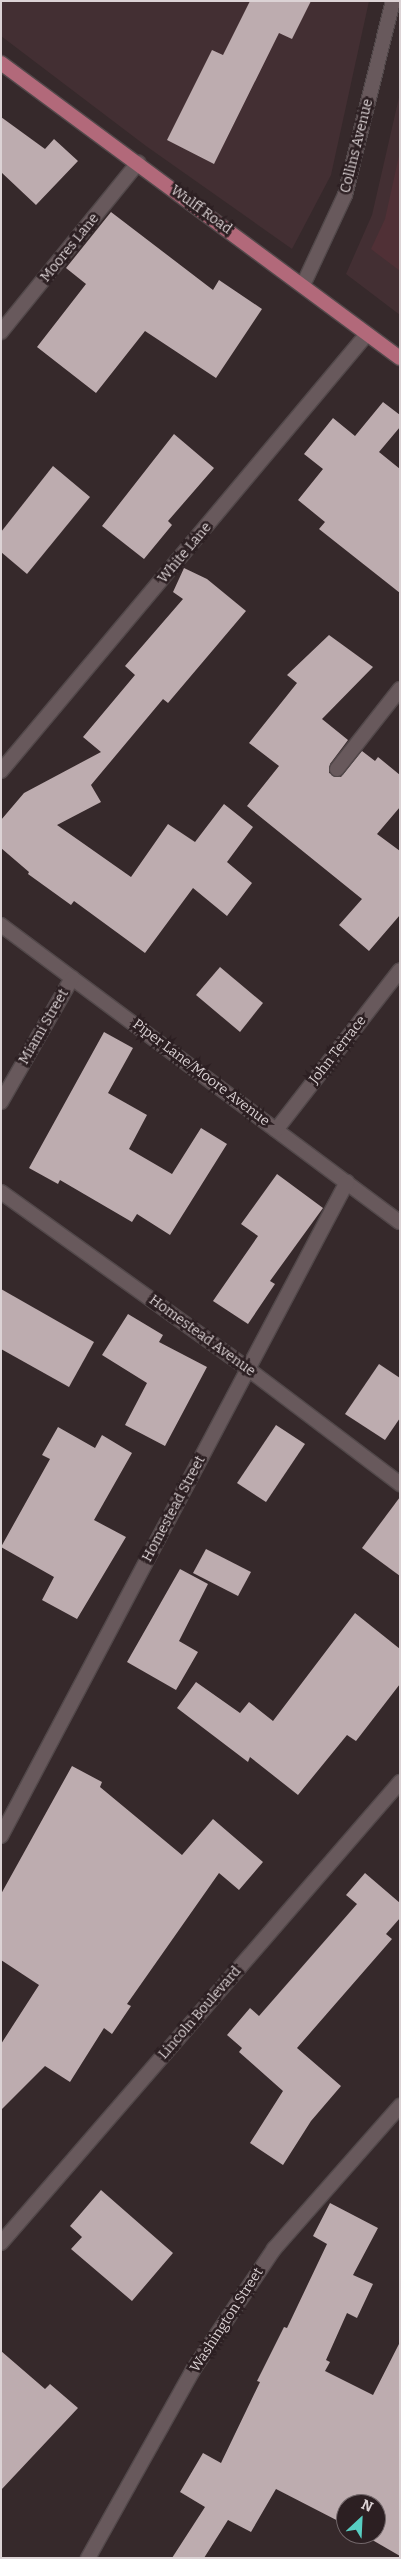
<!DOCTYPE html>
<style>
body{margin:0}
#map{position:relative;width:401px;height:2559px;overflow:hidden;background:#36292b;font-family:Bitter,serif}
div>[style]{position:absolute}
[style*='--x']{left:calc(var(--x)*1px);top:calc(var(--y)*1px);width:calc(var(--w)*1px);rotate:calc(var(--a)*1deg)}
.built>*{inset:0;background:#432f33}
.green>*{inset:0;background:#503036}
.building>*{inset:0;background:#bdacaf}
.roads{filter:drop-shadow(1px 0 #52484a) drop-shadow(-1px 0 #52484a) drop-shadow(0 1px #52484a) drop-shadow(0 -1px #52484a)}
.minor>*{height:14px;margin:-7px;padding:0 7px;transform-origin:7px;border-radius:7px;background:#68595c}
.tertiary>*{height:14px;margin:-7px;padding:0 7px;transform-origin:7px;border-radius:7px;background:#68595c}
.primary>*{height:14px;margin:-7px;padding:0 7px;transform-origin:7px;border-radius:7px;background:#b2697a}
span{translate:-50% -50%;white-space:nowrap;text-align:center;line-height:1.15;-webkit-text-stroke:5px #2c1f22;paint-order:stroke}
.street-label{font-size:14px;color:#dcd3d5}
.frame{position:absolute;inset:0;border:2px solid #dcd3d5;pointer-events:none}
.north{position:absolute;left:336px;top:2494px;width:50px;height:50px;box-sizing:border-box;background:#2c1f22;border:1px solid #72676a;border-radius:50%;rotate:25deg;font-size:14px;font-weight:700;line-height:20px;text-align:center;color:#dcd3d5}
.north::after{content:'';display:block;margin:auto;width:18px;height:22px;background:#57cec2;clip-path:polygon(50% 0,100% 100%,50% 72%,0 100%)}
</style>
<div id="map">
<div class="built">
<i style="clip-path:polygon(1px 1px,369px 1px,331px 175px,292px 249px,146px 146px,1px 36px)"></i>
<i style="clip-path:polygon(400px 93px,400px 315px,346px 274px,372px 215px)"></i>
</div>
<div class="green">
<i style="clip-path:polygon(400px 151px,400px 271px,371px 249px,385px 219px)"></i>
</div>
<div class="building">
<i style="clip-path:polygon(250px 1px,311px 1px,292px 39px,279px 33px,214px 164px,167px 140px,212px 50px,223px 55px)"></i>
<i style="clip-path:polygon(1px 117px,45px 149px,54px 139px,78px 161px,36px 205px,1px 172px)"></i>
<i style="clip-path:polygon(111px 212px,213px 290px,219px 280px,262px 309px,216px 378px,145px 331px,96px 393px,37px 347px,86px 284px,66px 268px)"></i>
<i style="clip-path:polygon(383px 402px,400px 415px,400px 427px,379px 452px,400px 469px,400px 593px,319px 529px,325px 522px,298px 500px,323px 469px,304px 454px,333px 418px,355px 436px)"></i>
<i style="clip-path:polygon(174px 434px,214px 468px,168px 521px,172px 525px,144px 559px,102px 526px)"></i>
<i style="clip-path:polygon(53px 466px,90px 497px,27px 574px,1px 552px,1px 532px)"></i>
<i style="clip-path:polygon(184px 568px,207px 579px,246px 611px,168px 703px,163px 699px,91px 785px,101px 802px,57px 825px,131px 877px,168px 824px,195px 842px,224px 804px,253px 827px,227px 862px,252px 883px,227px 916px,193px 888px,145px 953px,74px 901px,71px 905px,28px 874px,29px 872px,1px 848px,1px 820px,24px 793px,101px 752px,83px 737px,135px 675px,125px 666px,183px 599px,173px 592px)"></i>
<i style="clip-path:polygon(329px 635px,373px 667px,322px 719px,348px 740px,330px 764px,329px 773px,341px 777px,362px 751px,375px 761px,378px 757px,400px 775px,400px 807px,377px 834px,400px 851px,400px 915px,369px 951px,339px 925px,362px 899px,247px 806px,279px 766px,249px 743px,297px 683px,287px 675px)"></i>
<i style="clip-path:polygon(220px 967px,263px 1003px,240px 1032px,196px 995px)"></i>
<i style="clip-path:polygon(104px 1032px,133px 1048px,108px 1093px,147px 1115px,129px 1149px,172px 1174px,201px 1128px,227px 1144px,170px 1235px,137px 1214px,132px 1222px,60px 1180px,58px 1184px,29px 1168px)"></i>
<i style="clip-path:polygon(277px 1174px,323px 1208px,270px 1281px,275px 1284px,248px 1324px,213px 1301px,258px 1236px,241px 1224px)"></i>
<i style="clip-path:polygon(1px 1289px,94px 1342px,69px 1387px,1px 1349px)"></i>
<i style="clip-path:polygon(128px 1314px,163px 1335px,159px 1342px,207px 1367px,165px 1446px,125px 1425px,147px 1383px,102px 1355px)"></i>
<i style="clip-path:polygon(379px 1364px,400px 1378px,400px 1418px,385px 1440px,345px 1414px)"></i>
<i style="clip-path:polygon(276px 1425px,305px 1444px,266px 1502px,237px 1483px)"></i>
<i style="clip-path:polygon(58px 1427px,95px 1448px,102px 1435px,132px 1453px,94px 1520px,126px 1537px,77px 1619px,42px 1600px,54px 1577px,1px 1547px,50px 1459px,42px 1455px)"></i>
<i style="clip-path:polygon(400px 1497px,400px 1576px,362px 1548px)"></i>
<i style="clip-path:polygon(206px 1549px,251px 1572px,238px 1596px,193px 1573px)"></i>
<i style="clip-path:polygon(180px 1569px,208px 1584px,179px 1641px,198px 1652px,176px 1690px,127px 1662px)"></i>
<i style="clip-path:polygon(355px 1613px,400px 1649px,400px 1684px,356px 1741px,347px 1735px,298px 1795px,250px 1757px,248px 1762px,177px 1708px,196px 1682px,240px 1713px,249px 1702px,273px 1721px)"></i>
<i style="clip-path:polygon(72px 1766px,102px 1782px,100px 1787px,182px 1855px,213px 1819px,263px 1862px,239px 1890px,219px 1873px,127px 2004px,131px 2006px,112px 2034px,104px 2028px,70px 2082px,45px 2066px,1px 2110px,1px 2044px,39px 1985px,1px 1960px,1px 1894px)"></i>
<i style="clip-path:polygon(365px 1873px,400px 1903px,400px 1918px,386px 1934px,392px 1939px,297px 2048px,341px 2086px,311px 2121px,283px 2165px,250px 2143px,283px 2091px,239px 2052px,242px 2048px,227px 2035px,250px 2008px,259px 2016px,357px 1904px,346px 1895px)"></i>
<i style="clip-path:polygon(101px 2190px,173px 2253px,132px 2301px,71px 2249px,82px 2237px,70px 2226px)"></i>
<i style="clip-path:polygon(330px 2203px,378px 2228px,353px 2275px,373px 2284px,357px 2318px,347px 2313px,326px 2360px,330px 2362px,325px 2371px,373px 2395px,400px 2342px,400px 2556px,362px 2534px,376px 2534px,376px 2504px,346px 2504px,346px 2525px,276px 2489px,251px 2532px,228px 2520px,204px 2558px,172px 2558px,205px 2507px,180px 2492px,203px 2453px,221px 2463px,260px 2382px,257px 2381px,284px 2327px,287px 2328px,327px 2244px,313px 2236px)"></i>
<i style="clip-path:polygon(1px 2351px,45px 2389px,50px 2384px,78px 2408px,1px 2490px)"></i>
</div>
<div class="roads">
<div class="minor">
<i style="--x:1;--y:332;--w:218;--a:-51"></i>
<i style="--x:337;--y:769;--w:102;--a:-51.8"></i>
<i style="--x:1;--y:771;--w:570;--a:-50.05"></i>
<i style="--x:1;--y:925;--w:497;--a:36.7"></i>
<i style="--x:1;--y:1102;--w:143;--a:-60.2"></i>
<i style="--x:276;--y:1130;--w:202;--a:-52.2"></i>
<i style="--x:1;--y:1192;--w:304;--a:35.6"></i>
<i style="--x:248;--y:1369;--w:191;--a:37.1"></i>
<i style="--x:1;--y:1836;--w:740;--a:-62.12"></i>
<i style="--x:1;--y:2243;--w:610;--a:-49.12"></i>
<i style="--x:88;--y:2558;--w:215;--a:-60.8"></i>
<i style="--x:193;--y:2370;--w:146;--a:-56.2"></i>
<i style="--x:274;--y:2249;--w:191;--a:-48.6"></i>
</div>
<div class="tertiary">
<i style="--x:303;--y:285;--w:99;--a:-65"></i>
<i style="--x:345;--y:195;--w:200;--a:-76.1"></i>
</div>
<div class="primary">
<i style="--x:1;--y:63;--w:496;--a:36.5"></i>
</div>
</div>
<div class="street-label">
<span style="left:357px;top:146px;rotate:-76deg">Collins Avenue</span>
<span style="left:201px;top:210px;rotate:36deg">Wulff Road</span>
<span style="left:70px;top:248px;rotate:-51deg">Moores Lane</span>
<span style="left:185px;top:553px;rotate:-50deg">White Lane</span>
<span style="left:44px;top:1027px;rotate:-60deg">Miami Street</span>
<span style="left:338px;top:1050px;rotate:-52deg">John Terrace</span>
<span style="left:201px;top:1073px;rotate:37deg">Piper Lane/Moore Avenue</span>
<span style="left:202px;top:1336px;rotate:36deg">Homestead Avenue</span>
<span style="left:174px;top:1509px;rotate:-62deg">Homestead Street</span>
<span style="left:200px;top:2013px;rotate:-49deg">Lincoln Boulevard</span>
<span style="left:227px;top:2320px;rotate:-57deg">Washington Street</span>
</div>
<div class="frame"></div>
<div class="north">N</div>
</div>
